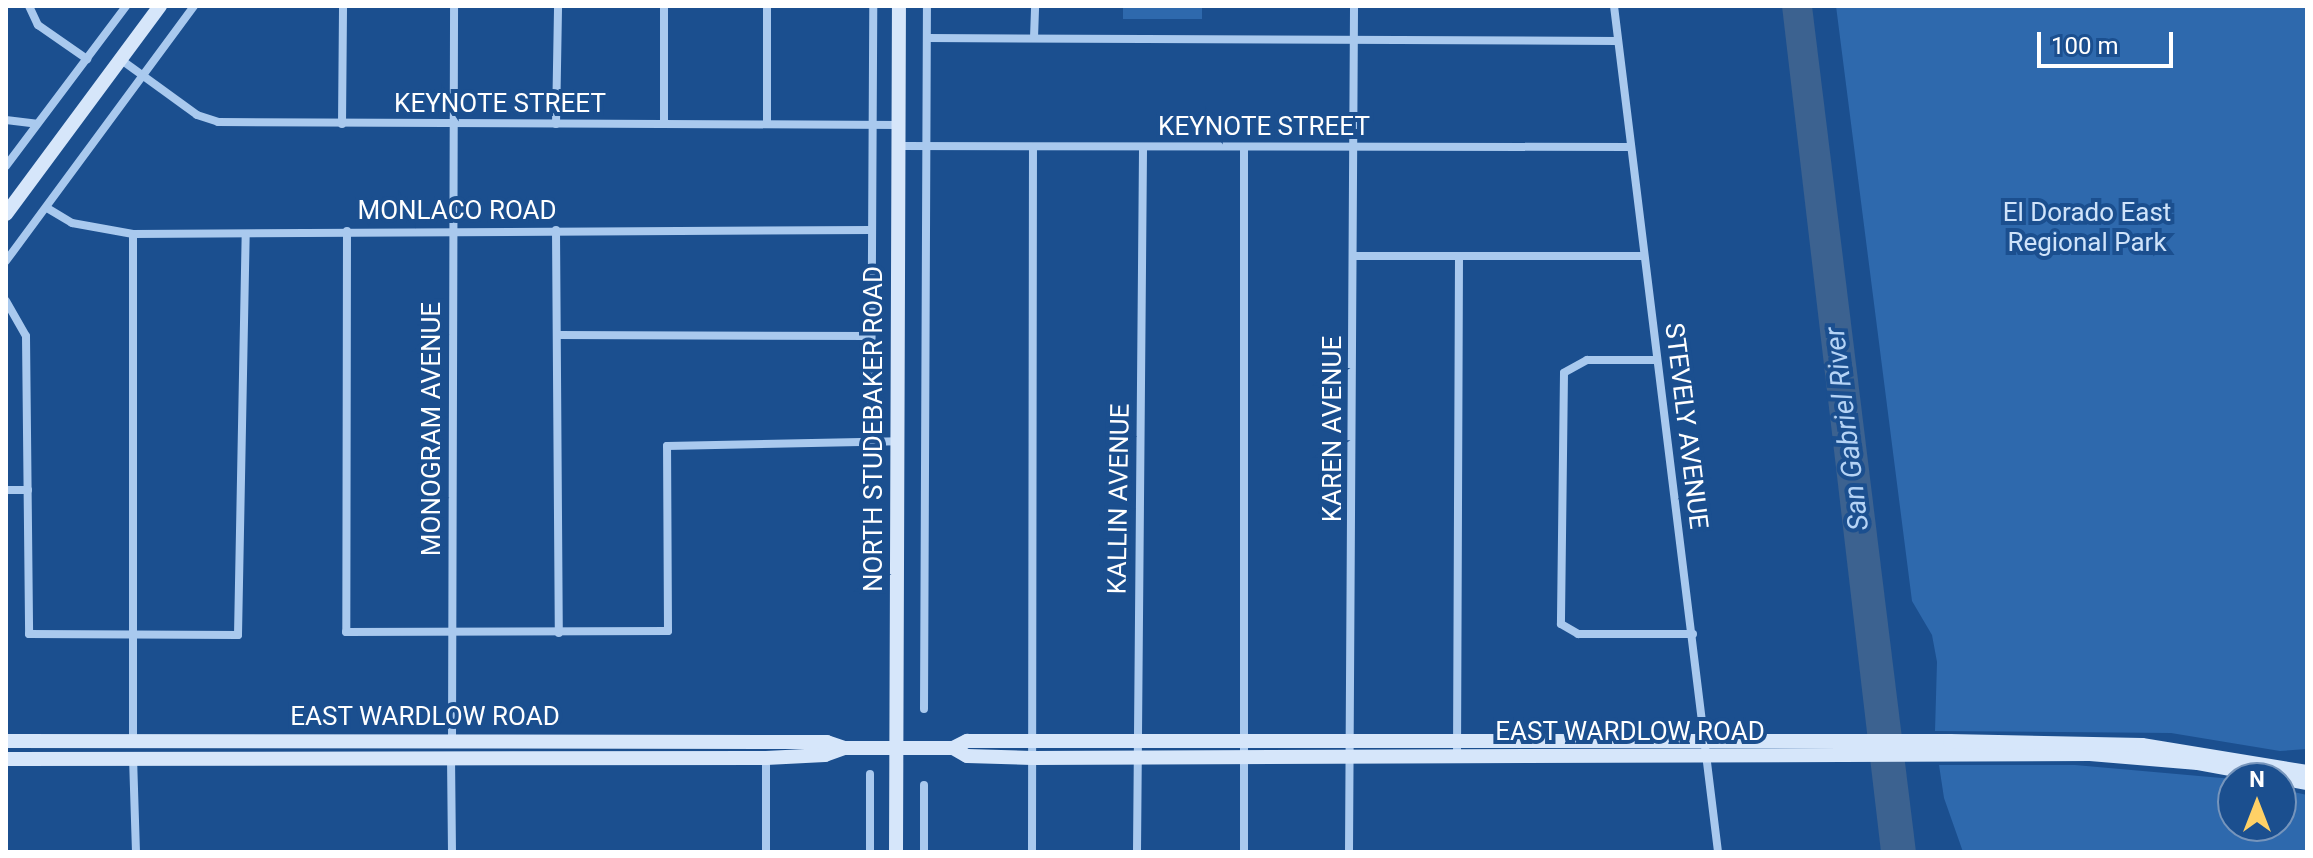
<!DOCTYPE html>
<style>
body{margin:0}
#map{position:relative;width:2313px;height:858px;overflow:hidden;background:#1b4f8f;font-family:Roboto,sans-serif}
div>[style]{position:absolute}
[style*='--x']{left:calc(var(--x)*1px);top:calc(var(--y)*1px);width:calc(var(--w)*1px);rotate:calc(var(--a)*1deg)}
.green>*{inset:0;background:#2e69ad}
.water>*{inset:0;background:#3c6290}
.minor>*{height:8px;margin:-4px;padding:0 4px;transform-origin:4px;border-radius:4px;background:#a9c9ee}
.secondary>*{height:14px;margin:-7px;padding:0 7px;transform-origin:7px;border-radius:7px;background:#d6e6fa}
span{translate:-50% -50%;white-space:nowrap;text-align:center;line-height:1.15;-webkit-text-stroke:8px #1b4f8f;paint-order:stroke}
.street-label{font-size:26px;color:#fff}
.park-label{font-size:26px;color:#cfe3fa}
.water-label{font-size:28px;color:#b5d3f5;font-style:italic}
.frame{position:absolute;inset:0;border:8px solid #fff;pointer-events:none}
.north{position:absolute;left:2217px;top:762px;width:80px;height:80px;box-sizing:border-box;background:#1b4f8f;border:2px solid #7695bc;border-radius:50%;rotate:0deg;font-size:22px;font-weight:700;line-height:32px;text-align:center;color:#fff}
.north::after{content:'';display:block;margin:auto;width:28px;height:36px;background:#ffd166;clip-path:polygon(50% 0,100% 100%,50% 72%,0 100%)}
.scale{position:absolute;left:2037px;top:32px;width:136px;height:36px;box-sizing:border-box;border:4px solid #fff;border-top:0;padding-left:10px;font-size:24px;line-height:28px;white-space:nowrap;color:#fff;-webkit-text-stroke:6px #1b4f8f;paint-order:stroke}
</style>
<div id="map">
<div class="green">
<i style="clip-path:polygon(1123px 6px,1202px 6px,1202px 19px,1123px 19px)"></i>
<i style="clip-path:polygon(1836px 6px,2307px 6px,2307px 749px,2280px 751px,2171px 733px,1935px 731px,1937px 662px,1932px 635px,1912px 601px)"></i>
<i style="clip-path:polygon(1939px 765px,2075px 765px,2233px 779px,2233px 826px,2281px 826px,2281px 789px,2307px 795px,2307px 852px,1963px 852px,1944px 798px)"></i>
</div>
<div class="water">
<i style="clip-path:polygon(1782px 6px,1812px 6px,1916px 852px,1881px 852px)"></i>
</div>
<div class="minor">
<i style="--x:29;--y:6;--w:21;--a:65"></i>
<i style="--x:38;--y:25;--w:60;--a:34.8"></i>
<i style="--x:1614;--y:6;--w:852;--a:82.99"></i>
<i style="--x:927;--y:38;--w:691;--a:0.25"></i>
<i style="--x:1034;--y:38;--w:32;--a:-88"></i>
<i style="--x:120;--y:59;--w:95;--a:36"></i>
<i style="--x:197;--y:115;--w:22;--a:18"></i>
<i style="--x:218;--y:122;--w:681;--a:0.25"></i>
<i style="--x:6;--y:120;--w:31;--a:7"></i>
<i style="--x:342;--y:124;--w:118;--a:-89.5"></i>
<i style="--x:556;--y:124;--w:118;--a:-89"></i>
<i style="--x:664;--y:124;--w:118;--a:-90"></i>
<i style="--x:767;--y:124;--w:118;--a:-90"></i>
<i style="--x:899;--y:146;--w:730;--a:0.08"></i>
<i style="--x:6;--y:166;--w:200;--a:-53.1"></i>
<i style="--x:47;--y:208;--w:29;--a:31"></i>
<i style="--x:72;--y:223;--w:62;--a:10.2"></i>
<i style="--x:133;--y:234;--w:739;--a:-0.31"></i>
<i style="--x:556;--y:230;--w:403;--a:89.6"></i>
<i style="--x:347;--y:231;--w:401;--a:90.1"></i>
<i style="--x:346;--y:632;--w:322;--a:-0.2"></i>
<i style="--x:668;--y:631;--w:185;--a:-90.3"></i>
<i style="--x:667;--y:446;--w:231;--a:-1.2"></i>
<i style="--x:133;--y:234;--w:509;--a:90"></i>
<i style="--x:1354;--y:256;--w:289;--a:0"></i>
<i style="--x:6;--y:261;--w:317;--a:-53.6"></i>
<i style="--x:6;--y:301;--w:40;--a:60.3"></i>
<i style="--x:26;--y:336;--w:298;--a:89.4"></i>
<i style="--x:29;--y:634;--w:209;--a:0.3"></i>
<i style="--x:238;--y:635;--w:401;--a:-88.9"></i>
<i style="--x:557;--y:335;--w:314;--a:0.2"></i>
<i style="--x:1657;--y:360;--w:70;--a:180"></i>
<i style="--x:1587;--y:360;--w:26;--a:151"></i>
<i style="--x:1564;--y:373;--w:251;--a:90.7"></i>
<i style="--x:1561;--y:624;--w:20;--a:30"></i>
<i style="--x:1578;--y:634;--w:115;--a:0"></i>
<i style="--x:871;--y:441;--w:435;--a:-89.7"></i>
<i style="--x:6;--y:490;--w:22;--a:0"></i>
<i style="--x:924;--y:709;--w:703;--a:-89.76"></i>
<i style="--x:452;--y:743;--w:737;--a:-89.84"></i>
<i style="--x:133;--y:757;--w:95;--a:88.2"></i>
<i style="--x:451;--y:757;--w:95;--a:89.4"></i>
<i style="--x:1457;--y:757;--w:501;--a:-89.77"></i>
<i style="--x:924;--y:785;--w:67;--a:90"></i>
<i style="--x:766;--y:852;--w:95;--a:-90"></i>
<i style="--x:870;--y:852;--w:78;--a:-90"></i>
<i style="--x:1032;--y:852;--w:705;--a:-89.92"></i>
<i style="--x:1137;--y:852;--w:705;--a:-89.51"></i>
<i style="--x:1244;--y:852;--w:705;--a:-90"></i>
<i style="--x:1349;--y:852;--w:846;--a:-89.66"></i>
</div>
<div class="secondary">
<i style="--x:6;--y:214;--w:259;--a:-53.5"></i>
<i style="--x:6;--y:741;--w:821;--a:0.07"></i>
<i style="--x:827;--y:742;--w:18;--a:19"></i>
<i style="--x:953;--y:748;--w:16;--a:30"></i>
<i style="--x:967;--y:756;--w:65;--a:1.8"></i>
<i style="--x:1032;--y:758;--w:1058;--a:-0.22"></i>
<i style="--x:2090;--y:754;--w:108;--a:4.8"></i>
<i style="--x:2198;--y:763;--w:111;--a:10.4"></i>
<i style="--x:6;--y:759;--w:760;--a:-0.08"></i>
<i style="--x:766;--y:758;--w:59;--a:-2.9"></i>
<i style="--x:825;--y:755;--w:20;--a:-20"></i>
<i style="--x:844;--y:748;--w:109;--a:0"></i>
<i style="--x:953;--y:748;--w:16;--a:-27"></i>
<i style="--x:967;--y:741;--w:983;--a:0"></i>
<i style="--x:1950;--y:741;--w:192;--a:1.2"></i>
<i style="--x:2142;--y:745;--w:167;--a:9.3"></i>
<i style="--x:896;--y:852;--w:846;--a:-89.8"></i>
</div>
<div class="street-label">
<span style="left:500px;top:104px">KEYNOTE STREET</span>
<span style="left:1264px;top:127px">KEYNOTE STREET</span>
<span style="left:457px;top:211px">MONLACO ROAD</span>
<span style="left:1686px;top:426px;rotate:83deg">STEVELY AVENUE</span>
<span style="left:432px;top:429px;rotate:-90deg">MONOGRAM AVENUE</span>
<span style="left:874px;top:429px;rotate:-90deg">NORTH STUDEBAKER ROAD</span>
<span style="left:1333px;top:429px;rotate:-90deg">KAREN AVENUE</span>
<span style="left:1119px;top:499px;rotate:-89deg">KALLIN AVENUE</span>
<span style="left:425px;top:717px">EAST WARDLOW ROAD</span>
<span style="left:1630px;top:732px">EAST WARDLOW ROAD</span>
</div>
<div class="park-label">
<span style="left:2087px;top:228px">El Dorado East<br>Regional Park</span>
</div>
<div class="water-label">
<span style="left:1847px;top:429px;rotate:-97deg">San Gabriel River</span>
</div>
<div class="frame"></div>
<div class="north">N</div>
<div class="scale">100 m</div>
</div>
